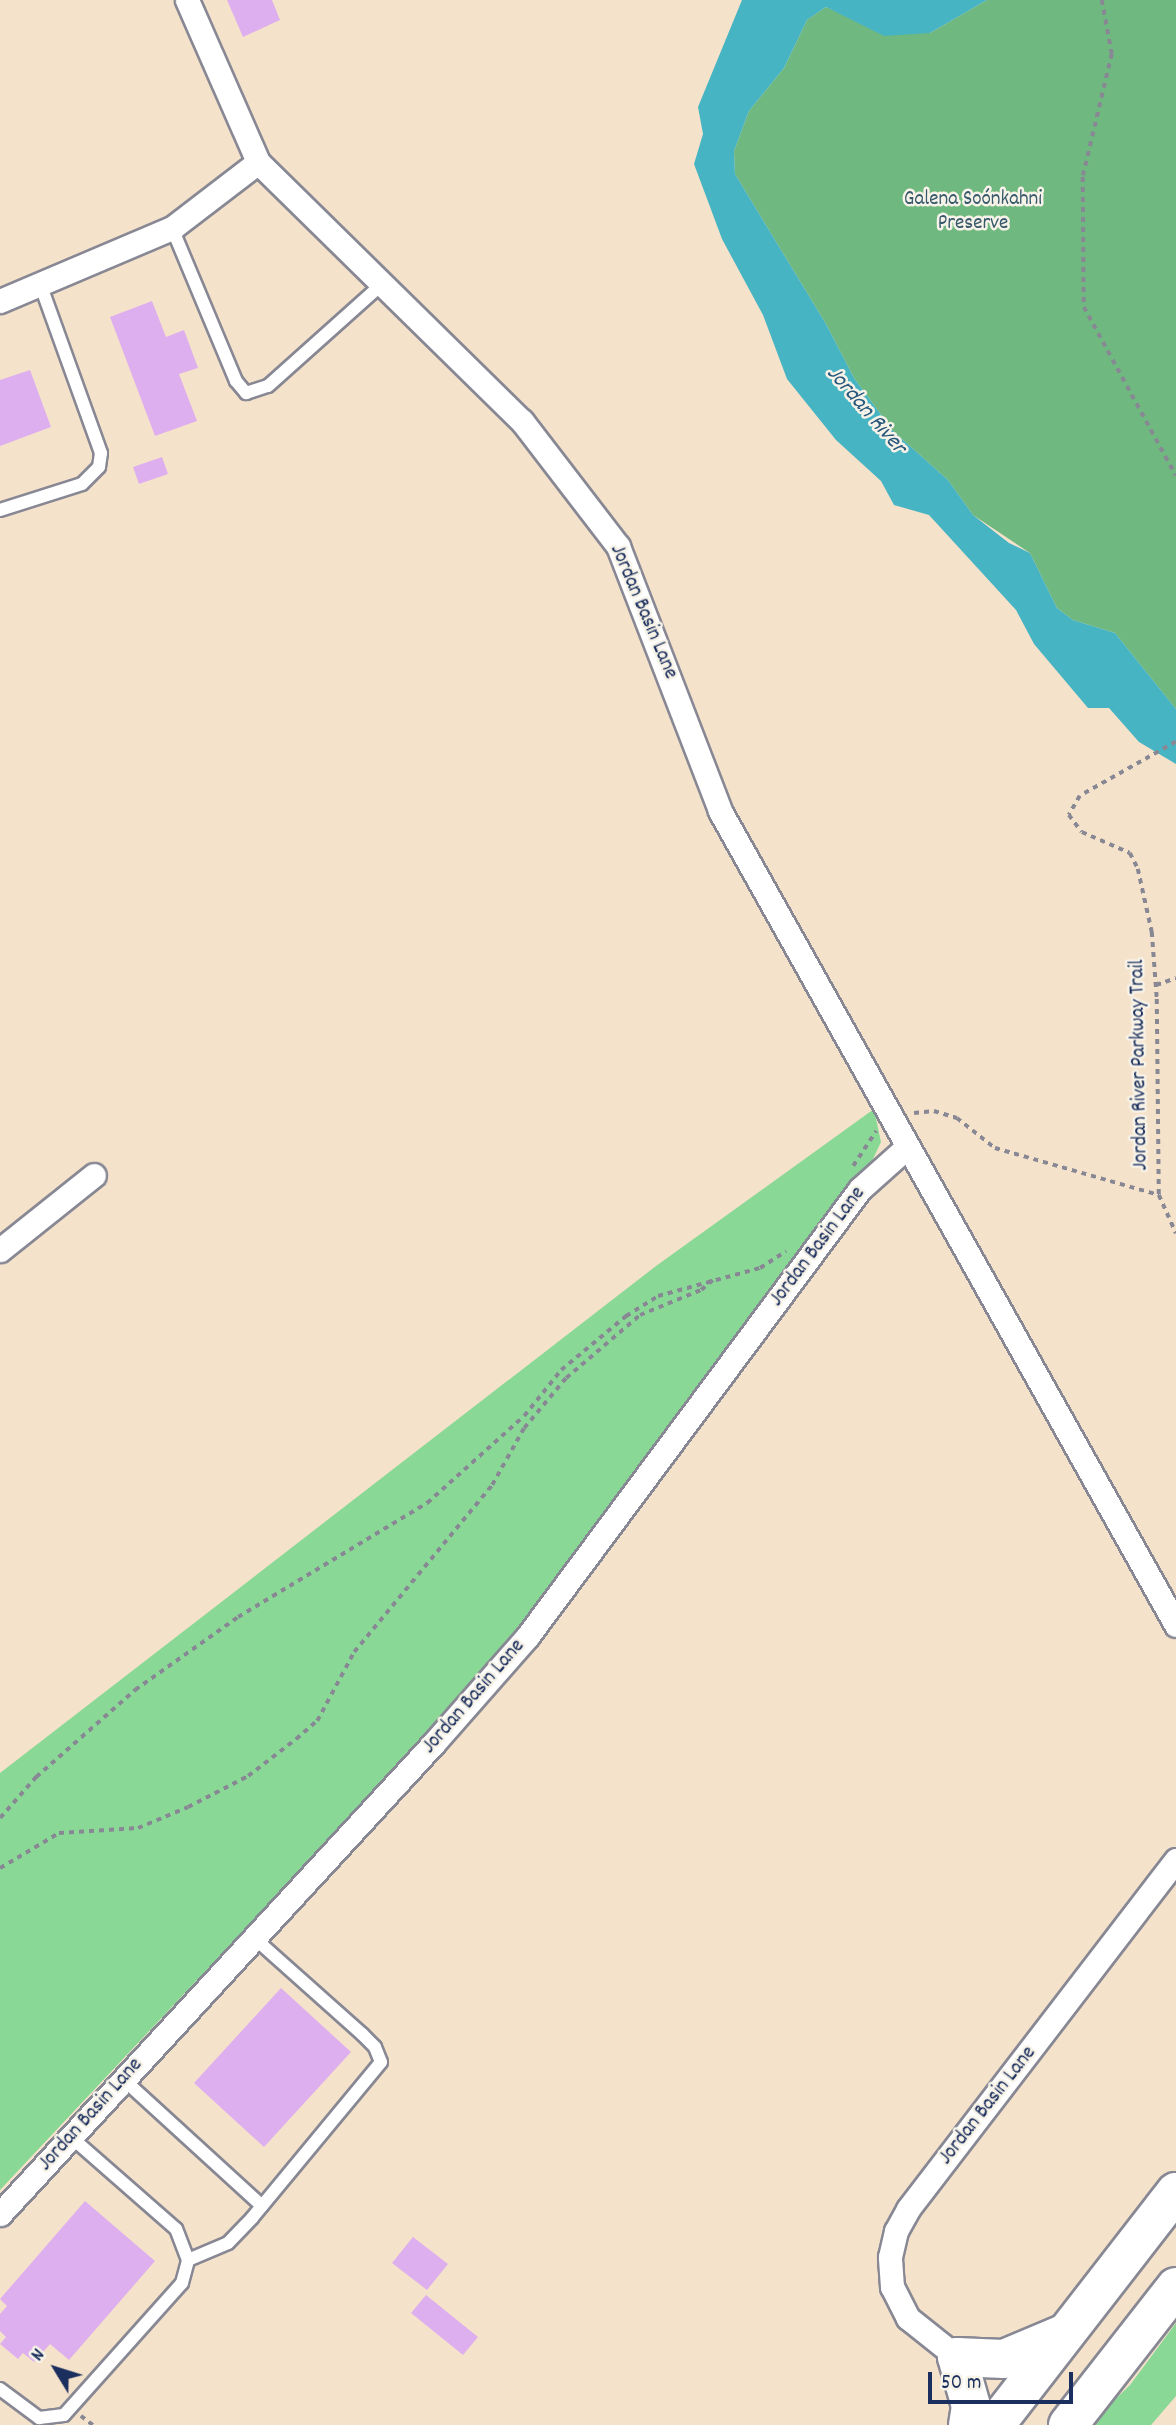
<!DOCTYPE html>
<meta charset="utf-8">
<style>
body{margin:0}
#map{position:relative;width:1176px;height:2425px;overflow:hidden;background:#f5e2cb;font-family:Dekko,sans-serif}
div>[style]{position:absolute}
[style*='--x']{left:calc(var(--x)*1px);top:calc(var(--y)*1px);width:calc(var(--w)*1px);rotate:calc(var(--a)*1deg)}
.green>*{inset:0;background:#8ad896}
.forest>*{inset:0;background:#6fb87f}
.water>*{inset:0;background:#47b4c3}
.building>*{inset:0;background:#deafee}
.path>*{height:3.5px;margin-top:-1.75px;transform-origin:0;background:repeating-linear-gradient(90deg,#888894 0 5px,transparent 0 10px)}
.roads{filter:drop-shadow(2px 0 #888894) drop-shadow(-2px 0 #888894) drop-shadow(0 2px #888894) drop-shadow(0 -2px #888894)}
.lane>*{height:12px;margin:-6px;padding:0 6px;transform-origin:6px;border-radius:6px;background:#fff}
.street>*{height:23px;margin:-11.5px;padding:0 11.5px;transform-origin:11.5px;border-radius:11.5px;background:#fff}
.highway>*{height:38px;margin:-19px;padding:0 19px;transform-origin:19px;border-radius:19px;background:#fff}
span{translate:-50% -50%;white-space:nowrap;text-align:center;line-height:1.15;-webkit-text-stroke:5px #f7f3e8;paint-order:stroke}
.park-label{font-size:21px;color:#37596c}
.street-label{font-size:21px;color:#1b2f5e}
.water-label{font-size:23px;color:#28577c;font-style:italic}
.north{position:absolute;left:21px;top:2334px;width:70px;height:70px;-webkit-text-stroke:5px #f7f3e8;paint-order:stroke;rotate:308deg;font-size:19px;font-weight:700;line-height:28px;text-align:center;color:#1b2f5e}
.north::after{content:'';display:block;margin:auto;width:24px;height:32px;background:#1b2f5e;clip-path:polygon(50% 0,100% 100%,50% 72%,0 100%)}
.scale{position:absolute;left:928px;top:2372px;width:145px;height:32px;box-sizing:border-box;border:4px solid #1b2f5e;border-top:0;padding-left:9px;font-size:21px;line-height:24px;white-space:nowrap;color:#1b2f5e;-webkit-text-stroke:5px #f7f3e8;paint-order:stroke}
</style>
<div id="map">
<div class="green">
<i style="clip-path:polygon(874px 1109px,881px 1142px,873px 1159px,551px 1588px,458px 1702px,0 2190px,0 1773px,656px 1266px)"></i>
<i style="clip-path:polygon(1176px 2323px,1176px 2396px,1151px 2425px,1089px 2425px,1130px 2385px)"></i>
</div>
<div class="forest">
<i style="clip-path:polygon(987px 0,1176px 0,1176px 709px,1115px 633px,1073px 620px,1057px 608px,1030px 553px,973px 515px,948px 480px,893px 431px,854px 378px,826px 324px,735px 174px,734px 151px,749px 111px,784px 68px,807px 20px,826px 7px,846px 16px,930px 33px)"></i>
</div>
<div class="water">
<i style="clip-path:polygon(742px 0,987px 0,930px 33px,884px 36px,826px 7px,807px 20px,784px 68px,749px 111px,734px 151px,735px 174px,826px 324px,854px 378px,893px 431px,948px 480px,973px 515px,1009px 543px,1030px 553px,1057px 608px,1073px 620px,1115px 633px,1176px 709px,1176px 764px,1139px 742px,1109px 708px,1088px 708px,1034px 644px,1016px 610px,929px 515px,894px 505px,881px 481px,836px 440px,787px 379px,763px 315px,722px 239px,694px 164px,703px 134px,698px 107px)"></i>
</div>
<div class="building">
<i style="clip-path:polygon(227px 0,272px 0,280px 20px,243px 37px)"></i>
<i style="clip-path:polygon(152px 301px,166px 337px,184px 330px,198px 368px,179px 374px,197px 421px,155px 436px,110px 317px)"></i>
<i style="clip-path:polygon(30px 370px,51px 427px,0 446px,0 380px)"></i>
<i style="clip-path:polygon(162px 457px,168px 474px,139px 484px,133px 467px)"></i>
<i style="clip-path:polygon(281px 1988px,351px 2052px,264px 2147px,194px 2083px)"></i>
<i style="clip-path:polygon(85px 2201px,155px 2261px,69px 2360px,50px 2344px,34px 2362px,23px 2353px,18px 2359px,0 2344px,6px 2337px,0 2331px,0 2314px,7px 2306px,0 2299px)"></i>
<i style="clip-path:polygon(413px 2237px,448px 2264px,427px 2290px,392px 2263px)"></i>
<i style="clip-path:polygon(426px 2295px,478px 2337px,463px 2355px,411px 2313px)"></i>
</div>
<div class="path">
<i style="--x:1102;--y:0;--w:55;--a:79.5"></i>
<i style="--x:1112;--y:54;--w:126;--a:103.3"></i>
<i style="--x:1083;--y:177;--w:130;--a:89.6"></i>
<i style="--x:1084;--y:307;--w:192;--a:61.4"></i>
<i style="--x:1176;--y:742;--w:110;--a:150.6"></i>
<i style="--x:1080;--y:796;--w:22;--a:120"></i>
<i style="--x:1069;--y:815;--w:21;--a:53"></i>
<i style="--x:1082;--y:832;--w:52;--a:23.6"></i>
<i style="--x:1130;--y:853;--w:18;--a:63"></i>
<i style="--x:1138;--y:869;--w:65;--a:77.5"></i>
<i style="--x:1152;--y:932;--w:67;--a:85.7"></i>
<i style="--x:1157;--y:999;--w:196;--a:89.4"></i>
<i style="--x:1159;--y:1195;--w:42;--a:65.9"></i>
<i style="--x:1156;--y:985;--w:21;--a:-19"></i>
<i style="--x:914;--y:1113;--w:20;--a:-6"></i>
<i style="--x:934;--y:1111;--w:24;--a:17"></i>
<i style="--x:957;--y:1118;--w:48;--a:38.3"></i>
<i style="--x:995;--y:1148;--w:171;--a:16"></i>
<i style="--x:853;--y:1166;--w:42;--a:-56.7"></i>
<i style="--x:0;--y:1818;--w:55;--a:-48.7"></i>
<i style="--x:36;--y:1777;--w:132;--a:-41.3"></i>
<i style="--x:135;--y:1690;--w:126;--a:-35.3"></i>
<i style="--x:238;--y:1617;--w:221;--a:-31.1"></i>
<i style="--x:427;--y:1503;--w:130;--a:-41.9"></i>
<i style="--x:524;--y:1416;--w:59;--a:-51.2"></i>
<i style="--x:561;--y:1370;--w:85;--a:-39.7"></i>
<i style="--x:626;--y:1316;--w:38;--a:-32"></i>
<i style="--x:658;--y:1296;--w:106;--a:-15.4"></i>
<i style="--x:760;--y:1268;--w:31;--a:-33"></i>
<i style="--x:0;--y:1868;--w:69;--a:-30.7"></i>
<i style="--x:59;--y:1833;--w:79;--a:-3.6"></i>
<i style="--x:138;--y:1828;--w:54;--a:-22.8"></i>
<i style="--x:188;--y:1807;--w:68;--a:-27.3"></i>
<i style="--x:248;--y:1776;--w:61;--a:-37.6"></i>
<i style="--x:296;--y:1739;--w:28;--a:-41"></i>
<i style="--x:317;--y:1721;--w:78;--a:-61.8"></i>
<i style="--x:354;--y:1652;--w:217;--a:-50.4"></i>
<i style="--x:492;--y:1485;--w:65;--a:-60.7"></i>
<i style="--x:524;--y:1428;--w:65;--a:-50"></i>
<i style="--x:566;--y:1378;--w:97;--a:-40.4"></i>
<i style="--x:640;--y:1315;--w:66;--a:-22.3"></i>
<i style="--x:701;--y:1290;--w:18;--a:-41"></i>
<i style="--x:81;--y:2416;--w:15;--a:37"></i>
</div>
<div class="roads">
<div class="lane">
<i style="--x:172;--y:228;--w:166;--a:67.3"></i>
<i style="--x:236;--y:381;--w:16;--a:50"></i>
<i style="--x:246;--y:393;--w:23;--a:-18"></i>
<i style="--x:268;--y:386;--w:153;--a:-41.8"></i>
<i style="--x:0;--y:510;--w:86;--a:-17.6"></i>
<i style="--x:82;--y:484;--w:24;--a:-45"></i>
<i style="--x:99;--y:467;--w:14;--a:-82"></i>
<i style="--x:101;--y:453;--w:180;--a:-109.8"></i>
<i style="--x:123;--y:2079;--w:188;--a:42.4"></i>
<i style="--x:188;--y:2260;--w:43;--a:-23"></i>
<i style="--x:228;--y:2243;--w:35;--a:-46"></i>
<i style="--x:252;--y:2218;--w:202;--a:-50.4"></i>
<i style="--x:381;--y:2062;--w:16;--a:-112"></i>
<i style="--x:375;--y:2047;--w:18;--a:-135"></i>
<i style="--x:362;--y:2034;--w:146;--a:-138.3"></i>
<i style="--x:0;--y:2389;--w:49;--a:36.6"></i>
<i style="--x:39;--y:2418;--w:25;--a:-7"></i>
<i style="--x:64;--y:2415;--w:177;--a:-48.2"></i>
<i style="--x:182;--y:2283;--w:24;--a:-75"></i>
<i style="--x:188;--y:2260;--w:33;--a:-111"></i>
<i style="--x:176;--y:2229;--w:140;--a:-138.8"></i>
</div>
<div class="street">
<i style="--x:187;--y:0;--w:177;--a:66.3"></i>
<i style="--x:258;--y:162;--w:370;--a:44.5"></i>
<i style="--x:522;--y:421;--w:158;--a:52.5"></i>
<i style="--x:618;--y:546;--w:284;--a:68.9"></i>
<i style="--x:720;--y:811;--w:933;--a:60.74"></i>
<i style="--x:0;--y:301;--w:187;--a:-23"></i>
<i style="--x:172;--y:228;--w:108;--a:-37.5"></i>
<i style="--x:0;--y:1250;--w:120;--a:-38.6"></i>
<i style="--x:0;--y:2214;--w:639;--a:-47.35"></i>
<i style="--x:433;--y:1744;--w:142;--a:-48.7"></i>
<i style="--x:527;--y:1637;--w:558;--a:-53.38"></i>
<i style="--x:860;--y:1189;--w:63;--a:-41.8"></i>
<i style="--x:957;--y:2357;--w:63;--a:-141.5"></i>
<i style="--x:908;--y:2318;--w:35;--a:-117"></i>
<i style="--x:892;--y:2287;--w:30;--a:-94"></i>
<i style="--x:890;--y:2257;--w:27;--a:-77"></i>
<i style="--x:896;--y:2231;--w:25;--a:-61"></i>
<i style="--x:908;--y:2209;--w:440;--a:-52.5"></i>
</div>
<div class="highway">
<i style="--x:968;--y:2425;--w:19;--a:-81"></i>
<i style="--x:971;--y:2406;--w:51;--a:-105.9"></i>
<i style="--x:957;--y:2357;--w:47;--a:2.4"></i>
<i style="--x:1004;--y:2359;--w:67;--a:-22.8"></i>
<i style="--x:995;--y:2425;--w:295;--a:-52.2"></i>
<i style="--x:1068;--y:2425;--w:175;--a:-52"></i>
</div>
</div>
<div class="park-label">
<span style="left:973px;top:212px">Galena Soónkahni<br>Preserve</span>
</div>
<div class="street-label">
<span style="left:643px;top:612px;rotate:67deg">Jordan Basin Lane</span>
<span style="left:1140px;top:1065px;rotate:-91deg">Jordan River Parkway Trail</span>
<span style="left:818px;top:1247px;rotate:-53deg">Jordan Basin Lane</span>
<span style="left:474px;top:1697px;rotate:-49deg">Jordan Basin Lane</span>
<span style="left:988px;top:2106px;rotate:-52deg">Jordan Basin Lane</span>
<span style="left:91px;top:2115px;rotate:-48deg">Jordan Basin Lane</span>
</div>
<div class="water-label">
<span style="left:865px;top:411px;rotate:49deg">Jordan River</span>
</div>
<div class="north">N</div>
<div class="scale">50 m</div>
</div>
